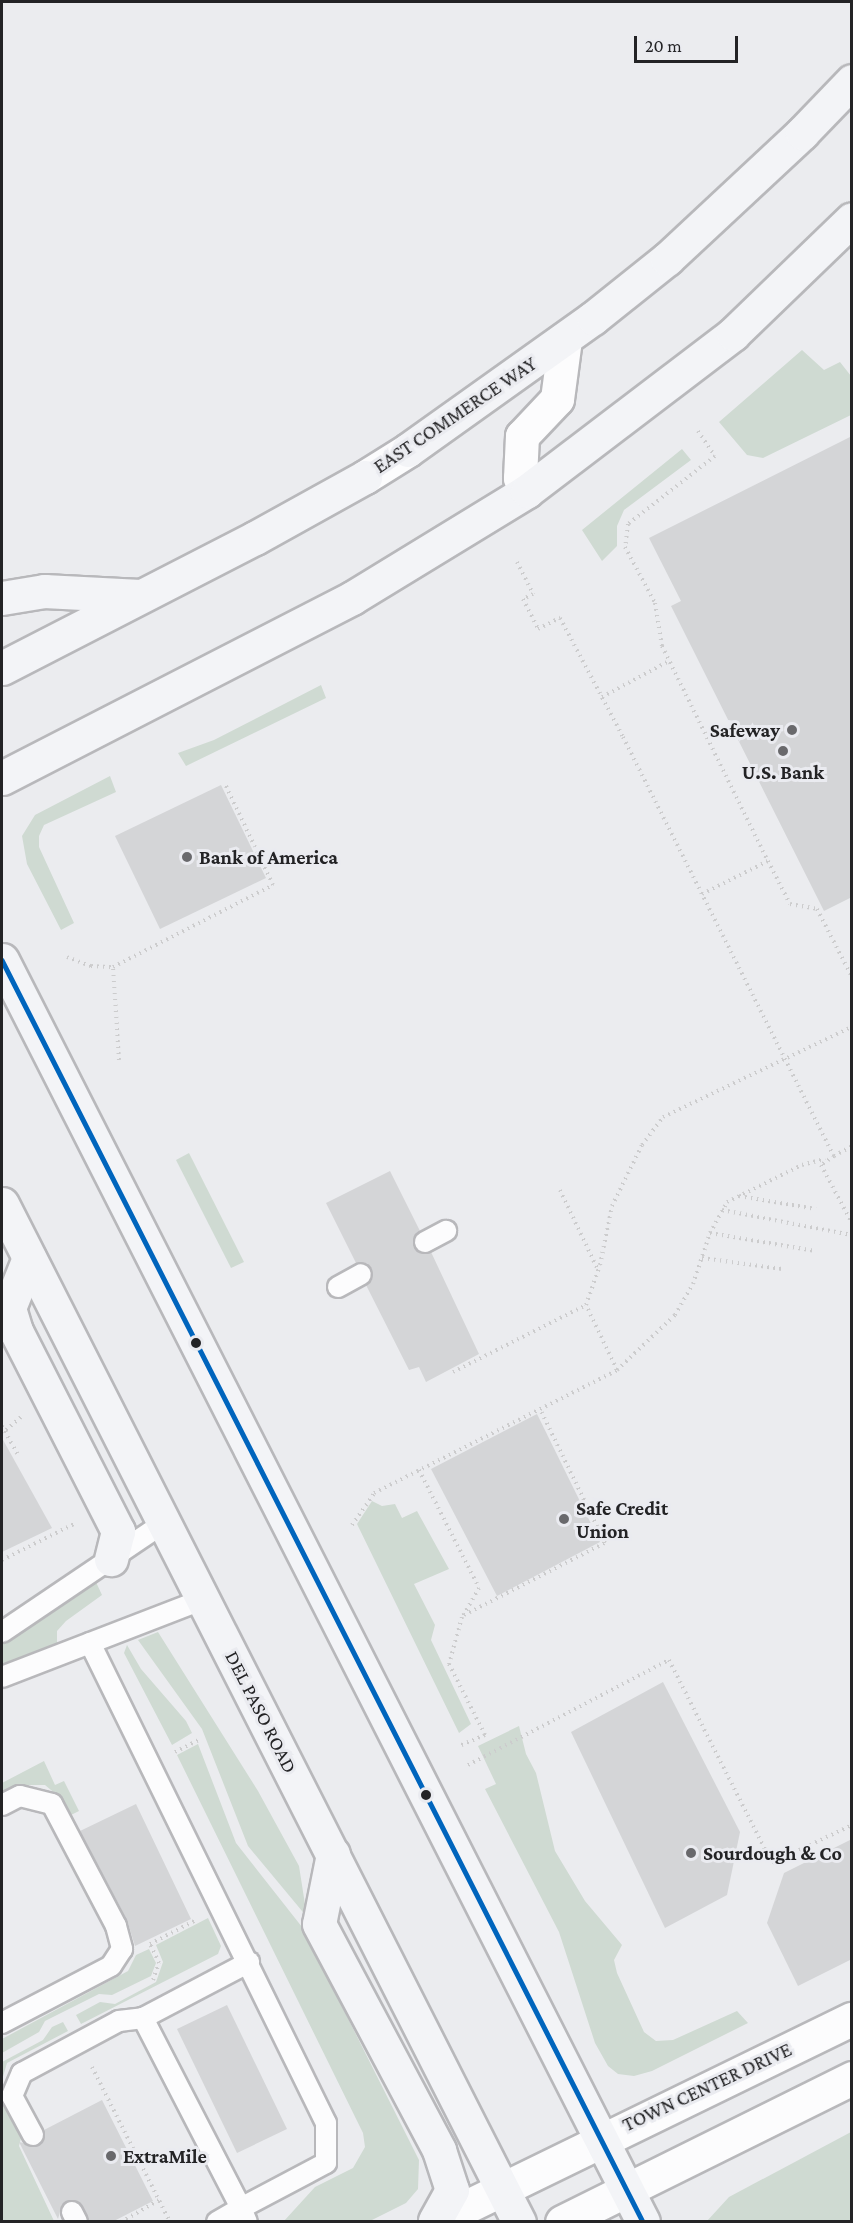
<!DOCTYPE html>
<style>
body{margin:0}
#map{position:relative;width:853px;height:2223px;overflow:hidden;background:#ebecef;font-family:"Crimson Pro",serif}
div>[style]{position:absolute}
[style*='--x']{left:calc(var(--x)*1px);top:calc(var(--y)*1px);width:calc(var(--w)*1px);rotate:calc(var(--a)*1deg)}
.green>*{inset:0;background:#cfdad2}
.building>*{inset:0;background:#d4d5d7}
.path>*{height:4px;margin-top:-2px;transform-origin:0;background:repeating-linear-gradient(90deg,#cccccd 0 1.5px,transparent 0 6px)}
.roads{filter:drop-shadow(2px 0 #b8b8bb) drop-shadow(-2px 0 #b8b8bb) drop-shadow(0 2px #b8b8bb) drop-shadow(0 -2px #b8b8bb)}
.service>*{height:20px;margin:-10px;padding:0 10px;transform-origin:10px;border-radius:10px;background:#fcfcfd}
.minor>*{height:33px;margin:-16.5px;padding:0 16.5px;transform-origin:16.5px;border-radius:16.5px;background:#fcfcfd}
.tertiary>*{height:33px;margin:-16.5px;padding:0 16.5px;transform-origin:16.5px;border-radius:16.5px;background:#fcfcfd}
.secondary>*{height:33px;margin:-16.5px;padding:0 16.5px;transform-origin:16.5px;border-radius:16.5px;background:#f3f4f7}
.bus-1>*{height:4.5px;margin:-2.25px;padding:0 2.25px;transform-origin:2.25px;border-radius:2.25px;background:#0065bd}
.dots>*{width:16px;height:16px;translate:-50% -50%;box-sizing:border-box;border:3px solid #eaebf0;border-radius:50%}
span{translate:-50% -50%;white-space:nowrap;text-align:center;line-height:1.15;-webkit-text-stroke:6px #eaebf0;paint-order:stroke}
.street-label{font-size:20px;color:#232325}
.poi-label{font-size:20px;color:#232325;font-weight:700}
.right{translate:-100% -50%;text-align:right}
.left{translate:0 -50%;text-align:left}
.frame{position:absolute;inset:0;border:3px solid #232325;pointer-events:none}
.scale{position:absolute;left:634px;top:36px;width:104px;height:27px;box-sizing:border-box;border:3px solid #232325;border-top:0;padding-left:8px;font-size:18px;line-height:21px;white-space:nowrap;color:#232325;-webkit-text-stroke:4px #eaebf0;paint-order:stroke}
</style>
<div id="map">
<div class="green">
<i style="clip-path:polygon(802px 350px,824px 370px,840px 362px,851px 376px,851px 415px,763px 458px,747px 455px,719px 422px)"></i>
<i style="clip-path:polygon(682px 449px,691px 460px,624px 510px,617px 526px,617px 546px,602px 561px,582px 530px)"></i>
<i style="clip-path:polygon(321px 685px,326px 698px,186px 766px,178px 753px,214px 740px)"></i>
<i style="clip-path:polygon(110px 776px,116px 792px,44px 825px,39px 836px,39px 847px,74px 923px,61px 930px,27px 864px,22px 836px,35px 815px)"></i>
<i style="clip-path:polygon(189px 1153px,244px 1262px,231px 1268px,176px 1160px)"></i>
<i style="clip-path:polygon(372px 1501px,382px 1506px,395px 1504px,402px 1518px,417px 1511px,449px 1569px,414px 1584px,435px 1625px,431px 1640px,471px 1724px,459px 1733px,357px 1524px)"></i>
<i style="clip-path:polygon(95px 1580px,102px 1595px,66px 1621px,57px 1631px,57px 1643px,2px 1664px,2px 1639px)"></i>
<i style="clip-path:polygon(158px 1632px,258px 1791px,299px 1866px,307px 1917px,248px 1846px,202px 1729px,138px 1640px)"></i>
<i style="clip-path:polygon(127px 1645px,141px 1669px,186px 1721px,192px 1733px,172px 1745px,124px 1653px)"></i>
<i style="clip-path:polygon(519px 1726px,526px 1754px,536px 1773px,555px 1851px,585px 1901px,622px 1945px,614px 1960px,617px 1973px,644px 2032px,656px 2041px,673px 2040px,737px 2011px,748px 2023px,652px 2071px,634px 2076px,618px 2074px,608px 2066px,595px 2043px,559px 1932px,485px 1789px,496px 1784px,478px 1746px)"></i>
<i style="clip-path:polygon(198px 1744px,236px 1843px,302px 1927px,419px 2160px,418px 2189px,406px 2203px,370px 2221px,284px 2221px,315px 2187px,353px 2168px,365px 2147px,363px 2133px,177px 1755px)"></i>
<i style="clip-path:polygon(44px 1761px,55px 1785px,64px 1781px,79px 1811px,71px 1815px,63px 1800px,45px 1785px,21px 1785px,2px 1793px,2px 1783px)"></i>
<i style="clip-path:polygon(208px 1918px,221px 1946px,218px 1954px,81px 2024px,76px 2015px,100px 2002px,115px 2004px,156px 1982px,163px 1962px,156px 1945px)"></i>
<i style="clip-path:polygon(149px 1949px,156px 1963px,151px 1976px,112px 1995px,99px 1994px,45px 2021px,39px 2032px,2px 2053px,2px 2039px,128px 1971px,136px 1955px)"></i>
<i style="clip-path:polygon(63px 2022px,68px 2031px,7px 2063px,2px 2080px,2px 2062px,43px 2040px,52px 2027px)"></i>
<i style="clip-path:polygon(2px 2099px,21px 2138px,19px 2146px,54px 2221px,2px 2221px)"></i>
<i style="clip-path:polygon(851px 2132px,851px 2221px,707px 2221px,729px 2197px)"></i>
</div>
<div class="building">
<i style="clip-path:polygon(852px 436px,852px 897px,824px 911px,671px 606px,681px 601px,649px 538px)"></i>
<i style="clip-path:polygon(221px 785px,266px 878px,160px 929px,115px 836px)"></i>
<i style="clip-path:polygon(390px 1171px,420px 1231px,415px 1236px,414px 1247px,419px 1252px,431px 1252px,479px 1354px,426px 1382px,419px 1367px,409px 1370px,366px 1285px,372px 1280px,372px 1269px,367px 1263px,356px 1263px,326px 1203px)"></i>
<i style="clip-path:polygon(537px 1414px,600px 1542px,497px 1596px,431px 1469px)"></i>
<i style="clip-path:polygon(2px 1438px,52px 1528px,2px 1552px)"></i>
<i style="clip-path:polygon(663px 1682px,740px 1832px,727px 1895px,665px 1928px,571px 1732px)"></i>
<i style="clip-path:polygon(136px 1804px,191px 1919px,135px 1946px,127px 1920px,80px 1831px)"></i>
<i style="clip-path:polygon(852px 1839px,852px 1959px,798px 1986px,767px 1923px,784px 1873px)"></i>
<i style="clip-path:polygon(227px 2005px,287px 2129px,237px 2153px,177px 2029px)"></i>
<i style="clip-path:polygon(102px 2100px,153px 2201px,112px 2222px,89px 2222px,82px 2206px,72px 2200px,62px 2205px,58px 2219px,19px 2142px,38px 2146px,43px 2141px,44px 2130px)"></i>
</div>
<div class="path">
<i style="--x:698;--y:431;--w:30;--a:56"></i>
<i style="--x:715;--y:456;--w:110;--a:142"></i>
<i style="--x:628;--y:524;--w:23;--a:97"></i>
<i style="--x:625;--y:547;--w:64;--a:61.8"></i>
<i style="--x:655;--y:603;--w:44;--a:80.8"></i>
<i style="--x:662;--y:646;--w:240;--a:63.8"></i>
<i style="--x:768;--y:861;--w:48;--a:62.9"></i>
<i style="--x:790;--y:904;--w:27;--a:10"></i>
<i style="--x:817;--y:909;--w:76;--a:62.8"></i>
<i style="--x:517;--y:562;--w:36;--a:63"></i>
<i style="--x:533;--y:594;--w:11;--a:153"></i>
<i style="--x:523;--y:599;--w:34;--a:63"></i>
<i style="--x:538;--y:629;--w:25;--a:-27"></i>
<i style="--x:560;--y:618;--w:135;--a:62.1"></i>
<i style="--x:623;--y:737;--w:469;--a:63.3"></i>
<i style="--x:834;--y:1156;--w:16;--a:145"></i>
<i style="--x:821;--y:1165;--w:66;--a:61.9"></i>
<i style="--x:602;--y:697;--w:76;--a:-28.2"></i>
<i style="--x:702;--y:894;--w:74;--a:-26.6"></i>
<i style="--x:67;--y:957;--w:26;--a:21"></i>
<i style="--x:91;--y:966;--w:22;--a:3"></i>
<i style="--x:119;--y:1060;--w:93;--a:-93.7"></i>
<i style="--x:113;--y:967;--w:180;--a:-27.1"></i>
<i style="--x:273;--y:885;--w:112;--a:-115.4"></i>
<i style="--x:834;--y:1156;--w:21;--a:-29"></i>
<i style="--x:560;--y:1190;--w:89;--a:64.6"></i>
<i style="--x:739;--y:1196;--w:78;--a:9.6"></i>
<i style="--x:722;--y:1210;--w:132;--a:10.9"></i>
<i style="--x:710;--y:1233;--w:107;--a:9.7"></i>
<i style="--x:702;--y:1258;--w:81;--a:7.8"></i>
<i style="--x:617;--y:1370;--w:72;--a:-115.5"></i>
<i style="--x:586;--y:1305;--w:42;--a:-70.7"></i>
<i style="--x:600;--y:1265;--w:60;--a:-78.5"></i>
<i style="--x:612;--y:1206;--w:68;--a:-63.8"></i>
<i style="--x:642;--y:1145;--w:35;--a:-53"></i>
<i style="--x:663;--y:1117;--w:209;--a:-25.5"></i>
<i style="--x:453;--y:1372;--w:149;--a:-26.7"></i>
<i style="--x:2;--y:1426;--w:35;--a:61"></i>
<i style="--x:6;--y:1430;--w:20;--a:-41"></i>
<i style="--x:419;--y:1470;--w:132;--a:63"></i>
<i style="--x:479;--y:1588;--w:34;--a:120"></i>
<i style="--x:462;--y:1617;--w:49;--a:105.5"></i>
<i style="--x:449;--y:1664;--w:80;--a:63.1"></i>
<i style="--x:485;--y:1735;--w:28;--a:157"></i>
<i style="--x:352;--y:1525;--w:39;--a:-55"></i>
<i style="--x:374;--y:1493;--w:272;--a:-26.8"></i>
<i style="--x:617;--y:1370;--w:80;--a:-43.5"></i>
<i style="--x:675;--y:1315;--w:36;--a:-60"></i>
<i style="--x:693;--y:1284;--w:54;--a:-71.6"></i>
<i style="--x:710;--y:1233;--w:35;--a:-61"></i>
<i style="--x:727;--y:1202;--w:84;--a:-26.3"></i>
<i style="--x:802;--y:1165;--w:24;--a:-15"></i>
<i style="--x:2;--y:1560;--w:80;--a:-26.6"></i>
<i style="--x:464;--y:1615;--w:158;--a:-27.1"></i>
<i style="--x:605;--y:1543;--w:149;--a:-115.9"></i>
<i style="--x:175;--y:1752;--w:27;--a:-27"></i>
<i style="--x:468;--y:1765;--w:227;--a:-27.6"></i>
<i style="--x:669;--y:1660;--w:228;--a:63.1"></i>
<i style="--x:772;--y:1863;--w:89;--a:-25.4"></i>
<i style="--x:153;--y:1980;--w:18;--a:-71"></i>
<i style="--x:159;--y:1963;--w:21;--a:-115"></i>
<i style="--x:150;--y:1944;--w:52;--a:-27.6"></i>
<i style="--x:92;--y:2067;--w:174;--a:63.3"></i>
<i style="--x:121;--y:2222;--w:44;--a:-30.1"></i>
</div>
<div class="roads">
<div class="service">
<i style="--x:425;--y:1242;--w:24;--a:-28"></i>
<i style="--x:338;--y:1287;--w:26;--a:-29"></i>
<i style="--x:2;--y:1632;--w:197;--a:-34"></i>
<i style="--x:90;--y:1643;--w:535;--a:63.82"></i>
<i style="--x:326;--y:2123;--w:40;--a:90"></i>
<i style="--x:326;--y:2163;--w:96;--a:152.1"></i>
<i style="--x:241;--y:2208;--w:15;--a:67"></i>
<i style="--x:2;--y:1677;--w:217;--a:-21.1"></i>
<i style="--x:2;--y:1805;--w:20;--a:-27"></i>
<i style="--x:20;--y:1796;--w:33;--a:14"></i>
<i style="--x:52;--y:1804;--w:138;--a:62.3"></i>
<i style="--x:116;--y:1926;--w:24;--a:75"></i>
<i style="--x:122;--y:1949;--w:20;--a:123"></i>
<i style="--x:111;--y:1966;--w:123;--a:152.4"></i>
<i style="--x:33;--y:2135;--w:44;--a:-118.3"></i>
<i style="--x:12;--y:2096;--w:25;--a:-67"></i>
<i style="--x:22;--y:2073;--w:110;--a:-28.2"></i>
<i style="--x:119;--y:2021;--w:24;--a:-7"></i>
<i style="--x:72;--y:2212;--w:11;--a:63"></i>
<i style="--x:217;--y:2222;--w:28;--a:-30"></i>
<i style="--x:241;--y:2208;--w:214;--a:-117.3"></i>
<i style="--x:143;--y:2018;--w:120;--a:-27.8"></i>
</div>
<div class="minor">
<i style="--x:435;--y:2222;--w:464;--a:-26"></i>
<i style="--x:562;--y:2222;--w:324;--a:-26.4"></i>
</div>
<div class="tertiary">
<i style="--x:365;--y:477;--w:51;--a:-32.1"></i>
<i style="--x:527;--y:491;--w:15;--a:-118"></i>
<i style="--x:520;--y:478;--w:42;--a:-87.3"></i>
<i style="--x:522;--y:436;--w:51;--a:-46.6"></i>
<i style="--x:557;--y:399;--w:61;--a:-82.4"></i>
</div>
<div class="secondary">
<i style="--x:408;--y:450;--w:227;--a:-35.5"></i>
<i style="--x:593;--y:318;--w:95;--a:-38.6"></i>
<i style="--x:667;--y:259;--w:185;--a:-43"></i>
<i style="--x:802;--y:133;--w:72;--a:-46.1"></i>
<i style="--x:2;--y:598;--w:43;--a:-9.5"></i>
<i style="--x:44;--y:591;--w:96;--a:3"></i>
<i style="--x:2;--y:668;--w:284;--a:-27.2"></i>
<i style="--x:255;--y:538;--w:126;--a:-29"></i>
<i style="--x:2;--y:778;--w:394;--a:-27.2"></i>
<i style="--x:352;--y:598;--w:205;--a:-31.4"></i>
<i style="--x:527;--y:491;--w:259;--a:-37.3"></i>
<i style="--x:733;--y:334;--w:165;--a:-44"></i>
<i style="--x:2;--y:960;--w:1415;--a:63.07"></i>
<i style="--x:2;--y:1204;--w:1142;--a:63.08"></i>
<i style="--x:29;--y:1258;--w:54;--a:111.8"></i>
<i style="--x:9;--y:1308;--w:24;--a:73"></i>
<i style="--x:16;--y:1331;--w:225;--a:63"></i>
<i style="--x:118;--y:1531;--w:29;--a:104"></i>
<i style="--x:333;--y:1854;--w:71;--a:101.3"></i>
<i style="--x:319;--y:1924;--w:256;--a:62"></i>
<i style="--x:439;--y:2150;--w:42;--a:72"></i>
<i style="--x:452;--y:2190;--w:35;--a:119"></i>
</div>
</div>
<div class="bus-1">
<i style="--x:2;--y:960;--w:1415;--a:63.07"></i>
</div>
<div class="dots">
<i style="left:792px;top:730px;background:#69696c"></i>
<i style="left:783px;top:751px;background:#69696c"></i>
<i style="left:187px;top:857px;background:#69696c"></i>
<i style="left:196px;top:1343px;background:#232325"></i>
<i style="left:564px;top:1519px;background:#69696c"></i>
<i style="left:426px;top:1795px;background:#232325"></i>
<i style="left:691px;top:1853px;background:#69696c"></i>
<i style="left:111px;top:2156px;background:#69696c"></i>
</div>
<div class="street-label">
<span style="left:455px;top:415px;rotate:-34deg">EAST COMMERCE WAY</span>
<span style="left:261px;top:1712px;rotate:63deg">DEL PASO ROAD</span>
<span style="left:707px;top:2087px;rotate:-25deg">TOWN CENTER DRIVE</span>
</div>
<div class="poi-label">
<span class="right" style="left:780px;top:730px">Safeway</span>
<span style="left:783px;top:772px">U.S. Bank</span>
<span class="left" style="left:199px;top:857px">Bank of America</span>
<span class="left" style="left:576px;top:1520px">Safe Credit<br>Union</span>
<span class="left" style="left:703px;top:1853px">Sourdough &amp; Co</span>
<span class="left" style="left:123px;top:2156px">ExtraMile</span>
</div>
<div class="frame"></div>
<div class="scale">20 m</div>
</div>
